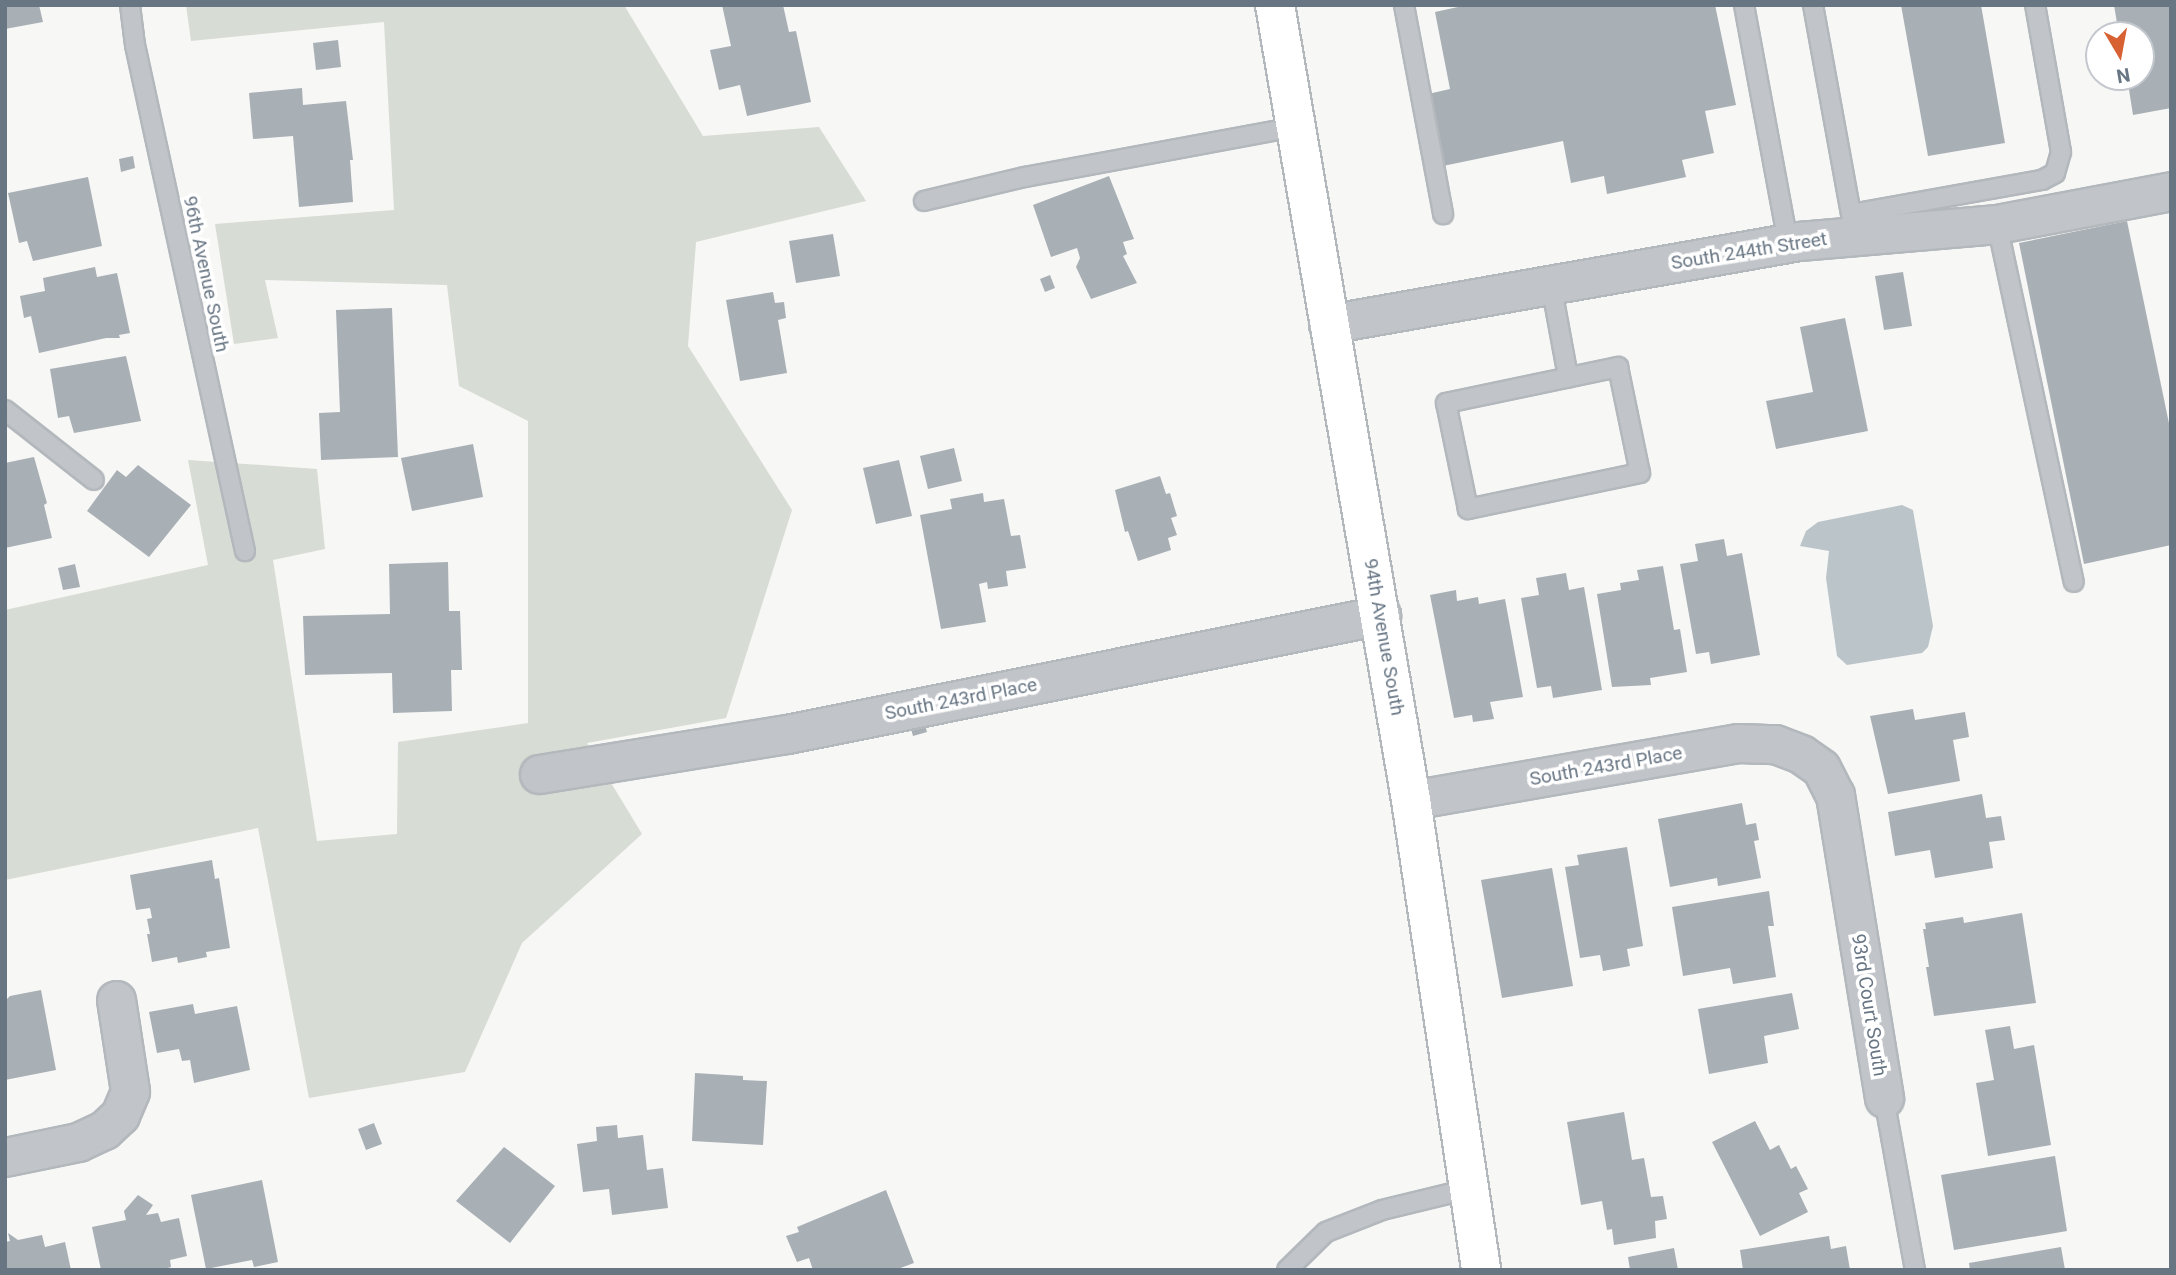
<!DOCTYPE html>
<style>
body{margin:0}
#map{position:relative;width:2176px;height:1275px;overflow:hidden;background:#f7f7f5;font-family:Roboto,sans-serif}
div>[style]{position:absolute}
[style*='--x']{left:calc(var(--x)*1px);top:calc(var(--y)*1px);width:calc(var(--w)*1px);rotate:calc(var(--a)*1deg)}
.green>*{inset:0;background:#d7dcd4}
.water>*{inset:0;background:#bac4c9}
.building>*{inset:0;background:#a8afb5}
.roads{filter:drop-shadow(2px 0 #b3b8bd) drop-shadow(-2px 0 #b3b8bd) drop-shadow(0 2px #b3b8bd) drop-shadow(0 -2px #b3b8bd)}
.lane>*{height:18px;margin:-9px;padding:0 9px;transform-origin:9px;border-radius:9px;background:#c1c4c8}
.street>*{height:37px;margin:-18.5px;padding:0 18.5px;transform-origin:18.5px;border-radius:18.5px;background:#c1c4c8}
.secondary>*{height:38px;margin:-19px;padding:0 19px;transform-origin:19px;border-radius:19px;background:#fff}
span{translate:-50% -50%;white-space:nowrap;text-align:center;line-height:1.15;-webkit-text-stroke:7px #fff;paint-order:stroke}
.street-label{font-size:19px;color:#687684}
.frame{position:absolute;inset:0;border:7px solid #687684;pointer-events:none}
.north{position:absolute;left:2085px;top:21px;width:70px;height:70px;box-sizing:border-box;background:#fff;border:2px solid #c3c8ce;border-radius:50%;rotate:170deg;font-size:19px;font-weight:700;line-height:28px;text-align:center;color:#687684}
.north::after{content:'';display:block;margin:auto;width:24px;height:32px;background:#d86134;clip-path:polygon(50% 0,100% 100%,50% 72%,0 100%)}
</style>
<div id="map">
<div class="green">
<i style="clip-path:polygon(186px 5px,624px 5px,703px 136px,819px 127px,866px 201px,696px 242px,688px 346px,792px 510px,726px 718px,587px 743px,642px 834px,522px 943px,465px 1072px,309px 1098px,258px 828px,5px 880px,5px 610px,208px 565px,188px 460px,317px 469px,325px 549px,273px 560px,317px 841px,397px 834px,398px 742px,528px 723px,528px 421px,459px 386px,447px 285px,265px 280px,278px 338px,234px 344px,215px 224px,394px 210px,384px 22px,191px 41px)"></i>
</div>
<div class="water">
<i style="clip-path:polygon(1902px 505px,1913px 510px,1933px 626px,1928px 647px,1922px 653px,1847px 665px,1837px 656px,1826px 578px,1829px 551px,1800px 546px,1806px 531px,1818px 522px)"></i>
</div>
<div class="building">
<i style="clip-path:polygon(5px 5px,39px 5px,43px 22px,5px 29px)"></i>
<i style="clip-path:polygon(722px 5px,783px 5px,789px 32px,796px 31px,811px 102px,747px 116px,740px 85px,719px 90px,710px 50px,731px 46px)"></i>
<i style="clip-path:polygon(1467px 5px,1715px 5px,1736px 105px,1705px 111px,1714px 153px,1682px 160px,1686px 177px,1607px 194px,1604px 176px,1571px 183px,1563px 141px,1443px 166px,1428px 94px,1450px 89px,1435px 12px)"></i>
<i style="clip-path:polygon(1901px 5px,1981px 5px,2005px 143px,1928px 156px)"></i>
<i style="clip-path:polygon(2114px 5px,2171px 5px,2171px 108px,2133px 115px,2127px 77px,2141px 77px,2141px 35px,2119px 35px)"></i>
<i style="clip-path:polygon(338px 40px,341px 67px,316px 70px,313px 43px)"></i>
<i style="clip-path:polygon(302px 88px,303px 105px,346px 101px,353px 160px,350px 160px,353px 202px,299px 207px,293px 136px,253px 139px,249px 93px)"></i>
<i style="clip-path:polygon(133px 156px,135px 168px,121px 172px,119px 159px)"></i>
<i style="clip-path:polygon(1109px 176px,1134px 239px,1123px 242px,1127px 254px,1123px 256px,1137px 283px,1091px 299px,1076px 267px,1080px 258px,1077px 248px,1051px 257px,1033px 205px)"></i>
<i style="clip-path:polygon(88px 177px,102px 246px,33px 261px,27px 241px,19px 243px,8px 193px)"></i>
<i style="clip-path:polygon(2127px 221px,2171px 433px,2171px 545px,2084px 564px,2019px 243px)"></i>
<i style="clip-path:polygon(833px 234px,840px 276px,796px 283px,789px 241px)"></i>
<i style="clip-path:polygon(95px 267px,97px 277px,117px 273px,130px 333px,119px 335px,120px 338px,106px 338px,39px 353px,31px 316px,24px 318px,20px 296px,45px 291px,43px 278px)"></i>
<i style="clip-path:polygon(1903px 272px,1912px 326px,1884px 330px,1875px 276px)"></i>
<i style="clip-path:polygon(1050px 275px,1055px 288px,1045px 292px,1040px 279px)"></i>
<i style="clip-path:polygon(773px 292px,775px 303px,784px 302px,786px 318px,778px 320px,787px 373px,740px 381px,726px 300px)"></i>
<i style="clip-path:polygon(392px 308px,398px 457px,321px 460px,319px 413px,340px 412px,336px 310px)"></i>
<i style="clip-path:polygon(1845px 318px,1868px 431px,1776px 449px,1766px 401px,1813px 392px,1800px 327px)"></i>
<i style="clip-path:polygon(126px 356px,141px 421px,74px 433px,69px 416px,58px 418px,50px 369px)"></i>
<i style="clip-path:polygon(473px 444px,483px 497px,412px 511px,401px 458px)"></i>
<i style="clip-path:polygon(954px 448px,962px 481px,928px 489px,920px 456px)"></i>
<i style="clip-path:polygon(34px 457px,47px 503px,44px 505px,52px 538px,5px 548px,5px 463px)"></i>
<i style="clip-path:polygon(899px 460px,912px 516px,876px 524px,863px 468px)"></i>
<i style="clip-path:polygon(138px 465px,191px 505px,149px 557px,87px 511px,117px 470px,126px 477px)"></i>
<i style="clip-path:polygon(1160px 476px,1166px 494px,1170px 493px,1177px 516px,1171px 518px,1177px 535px,1168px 538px,1171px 550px,1138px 561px,1128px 531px,1125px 532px,1115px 490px)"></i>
<i style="clip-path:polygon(983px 493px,984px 502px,1004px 499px,1011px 536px,1020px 535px,1026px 568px,1006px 571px,1008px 586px,988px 589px,987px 582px,979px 584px,986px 622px,941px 629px,920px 515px,952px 509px,950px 499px)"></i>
<i style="clip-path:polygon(1724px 539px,1727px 556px,1742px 553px,1760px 655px,1711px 664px,1709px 652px,1696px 654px,1680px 564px,1698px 561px,1695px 544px)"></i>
<i style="clip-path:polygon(448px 562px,449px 611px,460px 611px,462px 670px,451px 670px,452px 711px,393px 713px,392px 673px,305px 675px,303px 616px,390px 614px,389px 564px)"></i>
<i style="clip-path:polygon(75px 564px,80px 587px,63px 590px,58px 568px)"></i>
<i style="clip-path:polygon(1663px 566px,1674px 630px,1680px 629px,1687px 672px,1650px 678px,1651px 685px,1612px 687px,1597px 594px,1621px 590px,1620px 583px,1639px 580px,1637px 570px)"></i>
<i style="clip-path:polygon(1566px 573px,1569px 590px,1584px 587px,1602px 690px,1553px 698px,1551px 686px,1537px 688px,1521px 598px,1539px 595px,1536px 578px)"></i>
<i style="clip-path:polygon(1456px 590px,1457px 601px,1478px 597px,1479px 604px,1505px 599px,1523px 697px,1490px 702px,1494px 719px,1473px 722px,1472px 715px,1454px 718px,1430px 595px)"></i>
<i style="clip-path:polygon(1913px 709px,1915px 720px,1965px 712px,1969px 737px,1953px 740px,1960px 781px,1888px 794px,1870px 716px)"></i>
<i style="clip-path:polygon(923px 718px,927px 732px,913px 736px,909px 722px)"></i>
<i style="clip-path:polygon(1982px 794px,1986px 818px,2001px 816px,2005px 840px,1989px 842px,1993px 868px,1935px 878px,1930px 850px,1895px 856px,1888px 812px)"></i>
<i style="clip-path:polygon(1742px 803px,1746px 825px,1756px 823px,1759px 840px,1754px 841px,1761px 878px,1718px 886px,1717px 878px,1670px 887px,1658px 819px)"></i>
<i style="clip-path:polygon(1627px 847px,1643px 946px,1627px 949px,1630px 966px,1603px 971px,1600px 955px,1580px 958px,1565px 867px,1579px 865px,1577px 855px)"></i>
<i style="clip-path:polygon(212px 860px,215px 879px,219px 878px,230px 948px,206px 952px,207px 957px,178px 963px,177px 957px,152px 962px,147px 934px,150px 934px,147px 919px,152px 918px,150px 908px,136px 910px,130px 875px)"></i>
<i style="clip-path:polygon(1552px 868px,1573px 986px,1502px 998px,1481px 880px)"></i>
<i style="clip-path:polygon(1769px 891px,1774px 926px,1768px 926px,1776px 977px,1733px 984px,1730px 968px,1683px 976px,1672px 907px)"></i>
<i style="clip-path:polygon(2022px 913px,2036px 1003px,1934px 1016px,1926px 967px,1929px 967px,1923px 929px,1926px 929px,1925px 923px,1963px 917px,1964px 923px)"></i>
<i style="clip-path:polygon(41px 990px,56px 1070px,5px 1080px,5px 1001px,10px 996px)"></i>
<i style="clip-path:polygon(1792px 993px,1799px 1029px,1764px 1036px,1768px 1063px,1709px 1074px,1698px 1009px)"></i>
<i style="clip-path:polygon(193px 1004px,195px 1014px,237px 1006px,250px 1070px,194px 1083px,190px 1060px,182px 1061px,179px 1049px,157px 1053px,149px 1012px)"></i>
<i style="clip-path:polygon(2010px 1026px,2014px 1049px,2034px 1045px,2051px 1145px,1988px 1156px,1976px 1083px,1994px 1080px,1985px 1030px)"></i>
<i style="clip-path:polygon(695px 1073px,743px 1076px,743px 1080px,767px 1081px,763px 1145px,692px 1141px)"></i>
<i style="clip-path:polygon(1624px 1112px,1632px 1160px,1644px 1158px,1651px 1197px,1663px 1196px,1667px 1219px,1655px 1221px,1656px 1238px,1614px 1245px,1612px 1229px,1607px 1230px,1602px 1201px,1581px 1205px,1567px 1122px)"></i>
<i style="clip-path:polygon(1755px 1121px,1770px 1150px,1779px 1145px,1791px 1169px,1796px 1166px,1808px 1189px,1799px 1193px,1808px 1212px,1760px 1236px,1712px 1142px)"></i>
<i style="clip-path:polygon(374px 1123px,382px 1144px,366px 1150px,358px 1129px)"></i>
<i style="clip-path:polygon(617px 1125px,618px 1138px,643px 1135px,647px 1170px,663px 1168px,668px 1208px,612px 1215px,609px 1189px,583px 1192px,577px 1144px,597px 1141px,596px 1127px)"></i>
<i style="clip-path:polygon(504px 1147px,555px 1186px,510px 1243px,456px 1201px)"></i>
<i style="clip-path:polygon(2055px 1156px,2067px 1231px,1954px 1250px,1941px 1175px)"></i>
<i style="clip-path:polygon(262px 1180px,278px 1262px,254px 1267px,252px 1260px,206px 1269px,191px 1195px)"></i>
<i style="clip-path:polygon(886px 1190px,914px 1263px,895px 1270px,813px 1270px,809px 1258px,797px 1262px,786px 1236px,799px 1232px,797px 1227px)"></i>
<i style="clip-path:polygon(138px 1195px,153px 1205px,146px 1215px,158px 1213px,161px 1222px,179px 1218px,187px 1256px,170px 1260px,171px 1267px,160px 1270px,101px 1270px,92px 1227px,126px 1220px,124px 1211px)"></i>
<i style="clip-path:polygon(8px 1233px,18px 1240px,42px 1235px,45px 1247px,65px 1242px,71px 1270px,5px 1270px,5px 1242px,10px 1241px)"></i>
<i style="clip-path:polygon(1829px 1236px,1831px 1249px,1846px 1246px,1850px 1270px,1743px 1270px,1740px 1250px)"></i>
<i style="clip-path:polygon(2061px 1247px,2065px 1270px,1970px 1270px,1969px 1263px)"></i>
<i style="clip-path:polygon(1674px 1248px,1678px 1270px,1630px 1270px,1628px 1257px)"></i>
</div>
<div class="roads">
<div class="lane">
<i style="--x:130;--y:5;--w:40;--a:82.9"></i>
<i style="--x:135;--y:45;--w:518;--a:77.74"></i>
<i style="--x:1404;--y:5;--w:213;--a:79.4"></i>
<i style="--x:1744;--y:5;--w:242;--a:79.5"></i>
<i style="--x:1813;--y:5;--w:225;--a:79.7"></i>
<i style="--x:924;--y:201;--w:104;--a:-13.4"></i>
<i style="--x:1025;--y:177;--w:275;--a:-10.5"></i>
<i style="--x:1851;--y:214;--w:194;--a:-10.1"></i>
<i style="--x:2042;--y:180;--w:15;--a:-28"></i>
<i style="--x:2055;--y:173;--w:22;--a:-74"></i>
<i style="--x:2061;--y:152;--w:149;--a:-100"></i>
<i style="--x:1997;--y:224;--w:366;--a:77.9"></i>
<i style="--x:1551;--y:284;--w:95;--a:79.6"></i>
<i style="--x:1618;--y:367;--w:108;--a:78.3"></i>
<i style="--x:1640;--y:473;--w:176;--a:168.2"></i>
<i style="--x:1468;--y:509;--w:108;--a:-101.7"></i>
<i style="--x:1446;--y:403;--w:176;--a:-11.8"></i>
<i style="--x:5;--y:410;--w:113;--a:38.2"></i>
<i style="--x:1884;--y:1098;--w:175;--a:79.8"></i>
<i style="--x:1287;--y:1270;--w:54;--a:-44.3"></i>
<i style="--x:1326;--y:1232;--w:60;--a:-21.4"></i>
<i style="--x:1382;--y:1210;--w:89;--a:-13.6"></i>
</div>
<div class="street">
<i style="--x:1328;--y:324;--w:478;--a:-10"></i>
<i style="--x:1799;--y:241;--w:199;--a:-4.9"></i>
<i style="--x:1997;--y:224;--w:177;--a:-10.7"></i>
<i style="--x:539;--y:774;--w:251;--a:-9.2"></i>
<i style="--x:787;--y:734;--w:606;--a:-11.33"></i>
<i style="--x:1411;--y:800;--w:332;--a:-9.9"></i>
<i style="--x:1738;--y:743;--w:37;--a:2"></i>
<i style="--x:1775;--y:744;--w:28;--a:21"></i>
<i style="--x:1801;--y:754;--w:24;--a:35"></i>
<i style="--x:1821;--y:768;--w:30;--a:63"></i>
<i style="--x:1835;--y:795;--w:307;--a:80.8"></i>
<i style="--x:5;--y:1157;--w:75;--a:-11.6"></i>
<i style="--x:78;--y:1142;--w:29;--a:-25"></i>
<i style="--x:104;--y:1130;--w:22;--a:-43"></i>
<i style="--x:120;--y:1115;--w:26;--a:-67"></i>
<i style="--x:130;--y:1091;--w:92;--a:-98.7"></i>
</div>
<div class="secondary">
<i style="--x:1275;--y:5;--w:807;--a:80.29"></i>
<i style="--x:1411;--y:800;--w:475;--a:81.5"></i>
</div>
</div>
<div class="street-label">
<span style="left:1749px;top:251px;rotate:-9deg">South 244th Street</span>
<span style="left:206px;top:274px;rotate:78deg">96th Avenue South</span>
<span style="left:1384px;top:637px;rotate:80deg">94th Avenue South</span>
<span style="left:961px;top:699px;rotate:-11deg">South 243rd Place</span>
<span style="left:1606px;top:766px;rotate:-10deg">South 243rd Place</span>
<span style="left:1869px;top:1005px;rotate:81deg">93rd Court South</span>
</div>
<div class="frame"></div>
<div class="north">N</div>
</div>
